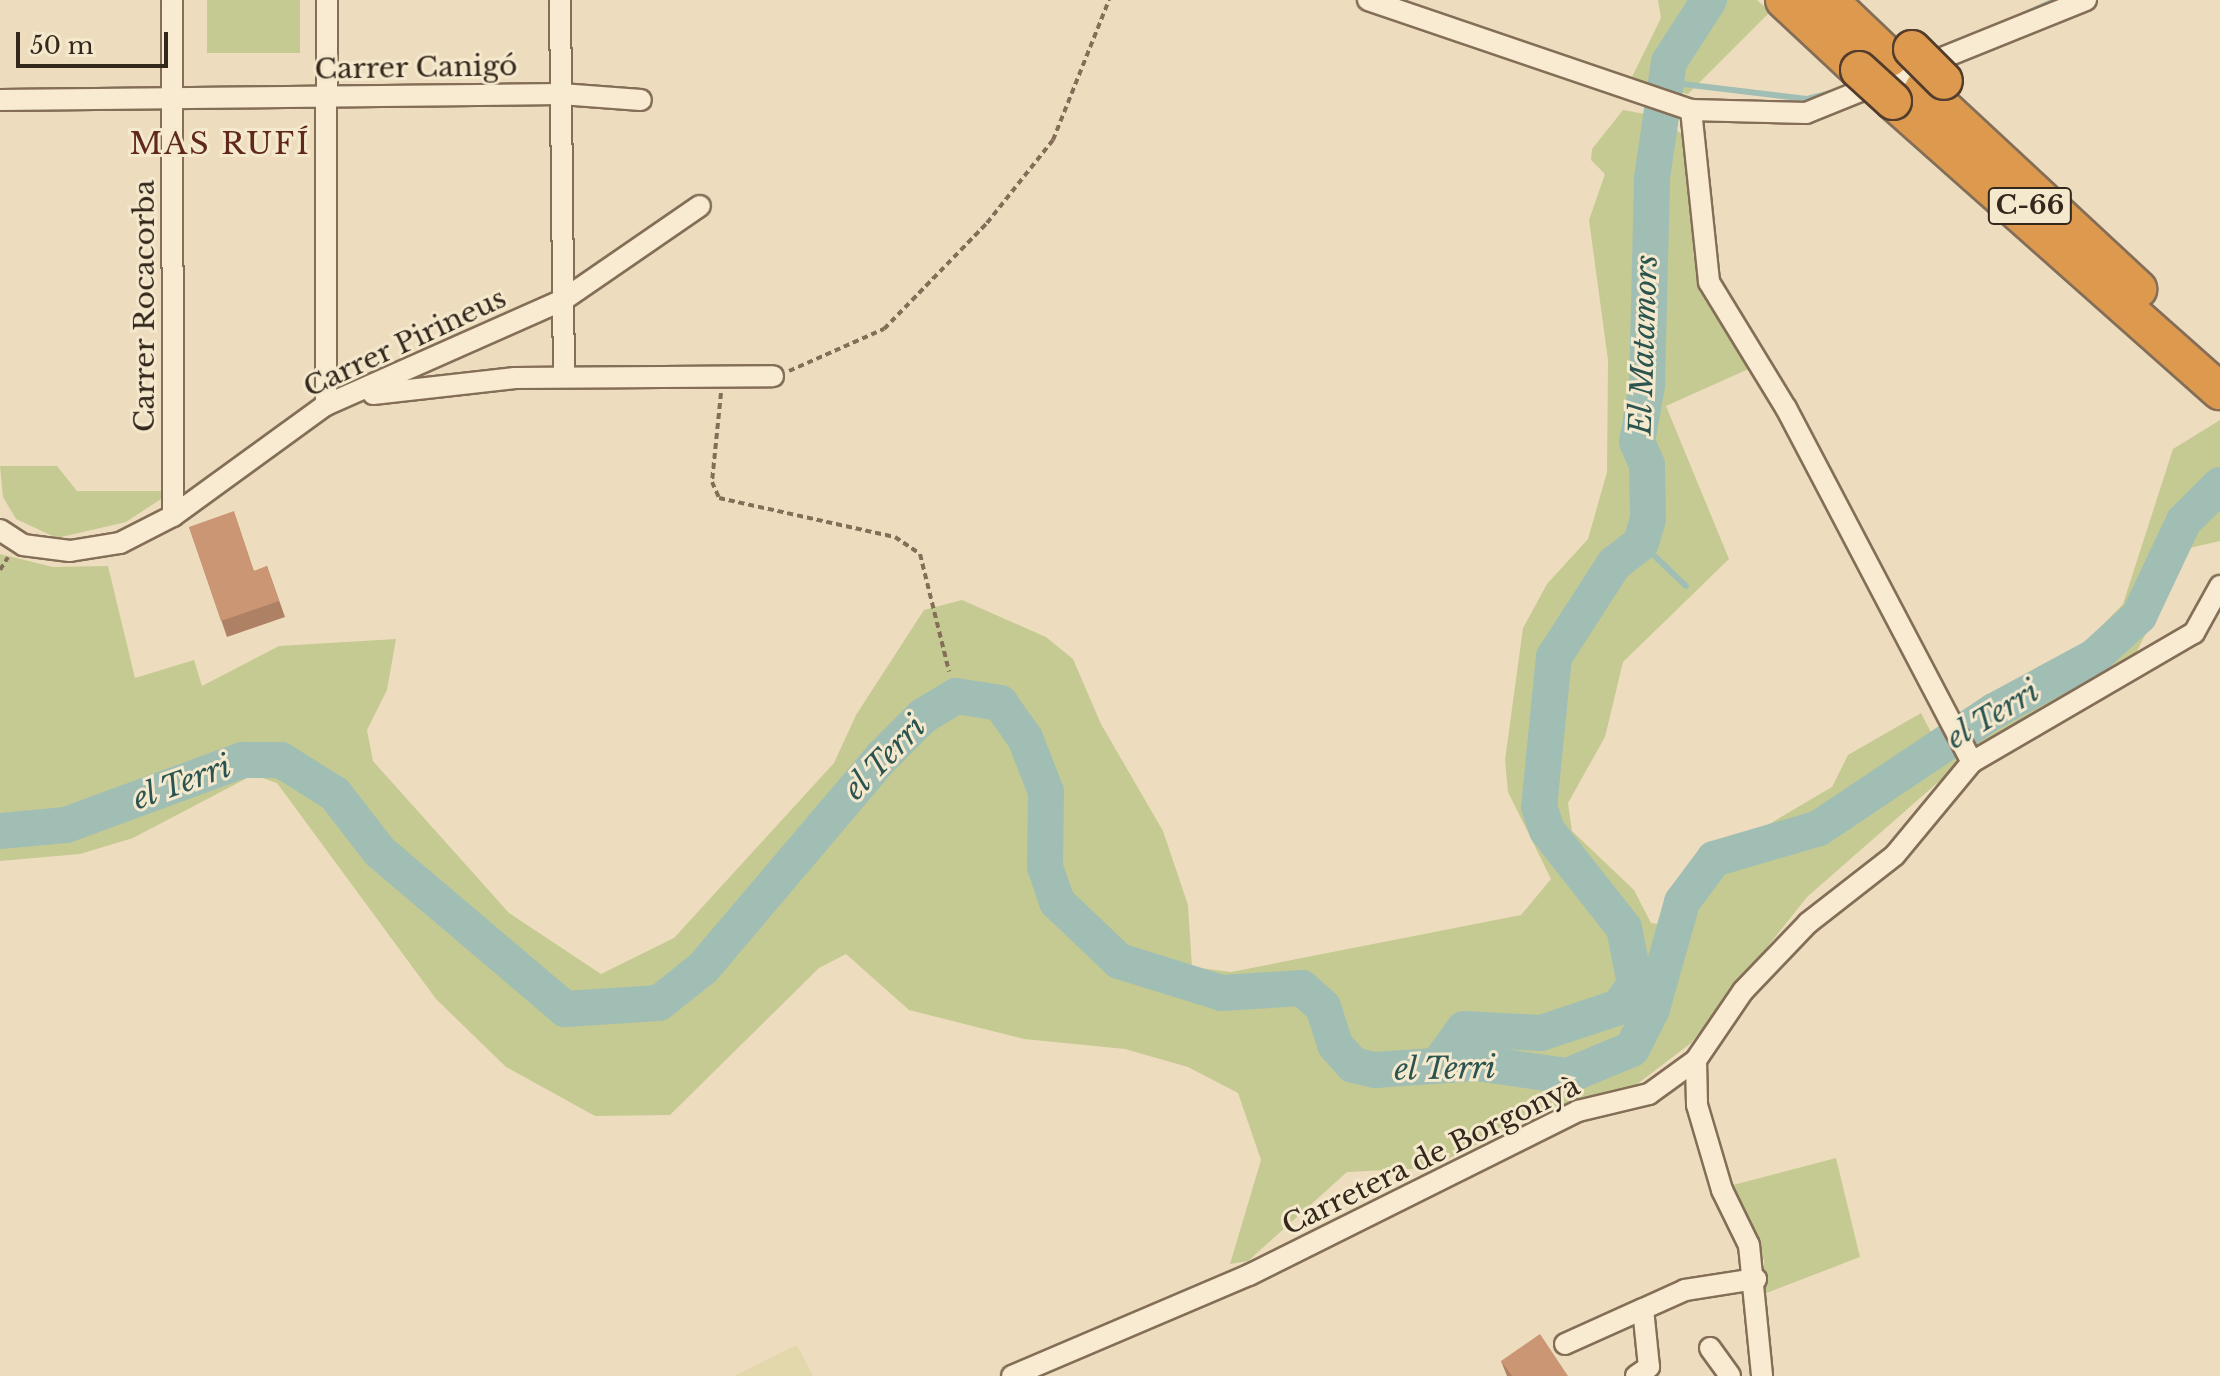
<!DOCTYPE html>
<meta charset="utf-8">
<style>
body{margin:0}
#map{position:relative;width:2220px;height:1376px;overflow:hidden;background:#edddbe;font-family:"Libre Baskerville",serif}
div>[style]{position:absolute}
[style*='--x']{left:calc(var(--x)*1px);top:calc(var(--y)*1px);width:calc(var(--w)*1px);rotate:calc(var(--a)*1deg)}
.farmland>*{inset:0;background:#e2d8ac}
.green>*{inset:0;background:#c5ca92}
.stream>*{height:6px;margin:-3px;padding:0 3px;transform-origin:3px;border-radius:3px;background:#a1beb5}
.river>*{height:36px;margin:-18px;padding:0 18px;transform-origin:18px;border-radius:18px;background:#a1beb5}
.path>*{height:4px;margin-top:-2px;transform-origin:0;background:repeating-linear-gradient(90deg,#846e57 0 6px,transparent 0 10px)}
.roads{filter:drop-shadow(2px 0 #846e57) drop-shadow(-2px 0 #846e57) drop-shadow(0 2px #846e57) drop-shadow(0 -2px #846e57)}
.street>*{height:20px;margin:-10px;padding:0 10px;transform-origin:10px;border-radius:10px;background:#f8ebd1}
.highway>*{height:36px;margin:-18px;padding:0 18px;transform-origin:18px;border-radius:18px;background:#dd9a4e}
.bridges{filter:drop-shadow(2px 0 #523c2c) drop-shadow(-2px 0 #523c2c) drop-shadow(0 2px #523c2c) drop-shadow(0 -2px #523c2c)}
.highway-bridge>*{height:36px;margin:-18px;padding:0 18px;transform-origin:18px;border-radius:18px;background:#dd9a4e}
.wall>*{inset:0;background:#af8164}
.building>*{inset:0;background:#cb9674}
span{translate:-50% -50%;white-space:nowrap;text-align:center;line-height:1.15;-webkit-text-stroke:6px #f4e8cd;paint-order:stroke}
.shield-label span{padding:2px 6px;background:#f4e8cd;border:2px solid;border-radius:6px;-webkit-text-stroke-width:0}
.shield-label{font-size:26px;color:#34271c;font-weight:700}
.street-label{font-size:28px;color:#34271c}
.neighbourhood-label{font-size:30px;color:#60281c;letter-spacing:2px}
.water-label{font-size:30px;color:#2b5450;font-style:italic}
.scale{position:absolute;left:16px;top:32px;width:152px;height:36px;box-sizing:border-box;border:4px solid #34271c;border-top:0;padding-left:10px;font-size:24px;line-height:28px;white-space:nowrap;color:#34271c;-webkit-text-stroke:6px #f4e8cd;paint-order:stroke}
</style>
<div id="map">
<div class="farmland">
<i style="clip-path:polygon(797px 1345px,813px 1376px,734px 1376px)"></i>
</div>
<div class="green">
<i style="clip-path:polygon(207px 0,300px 0,300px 53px,207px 53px)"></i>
<i style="clip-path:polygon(1658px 0,1757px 0,1770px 12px,1688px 94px,1630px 81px,1661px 18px)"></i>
<i style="clip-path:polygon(1623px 110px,1661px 117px,1684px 136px,1694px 259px,1753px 367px,1666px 406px,1729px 559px,1623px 662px,1605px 737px,1568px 803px,1572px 831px,1634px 890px,1651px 923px,1665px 925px,1715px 856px,1832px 787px,1848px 755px,1921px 713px,1933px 736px,2060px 669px,2123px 604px,2173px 449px,2220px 420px,2220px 541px,2189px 548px,2134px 657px,1976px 749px,1807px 897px,1691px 1043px,1636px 1085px,1532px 1117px,1429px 1168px,1347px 1172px,1248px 1261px,1230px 1264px,1261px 1160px,1238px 1093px,1188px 1067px,1125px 1049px,1024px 1039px,909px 1010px,846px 954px,819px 968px,670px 1115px,595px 1116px,506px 1067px,436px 999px,277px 783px,253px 775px,133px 838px,80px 854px,0 861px,0 554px,53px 567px,108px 566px,135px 678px,194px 660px,202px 686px,279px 646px,396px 639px,387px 690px,367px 730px,373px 761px,509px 913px,601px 974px,674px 938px,834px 763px,856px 715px,924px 610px,962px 600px,1046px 637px,1073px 659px,1101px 724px,1163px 831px,1188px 905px,1192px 967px,1231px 972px,1521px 915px,1551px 879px,1508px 792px,1505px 760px,1523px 628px,1547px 584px,1588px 539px,1607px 472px,1608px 360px,1589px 220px,1605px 174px,1591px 160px,1592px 149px)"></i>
<i style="clip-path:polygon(0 466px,57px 466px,77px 491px,161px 491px,161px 499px,126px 522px,57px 538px,16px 519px,3px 497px)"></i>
<i style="clip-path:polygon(1836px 1158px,1860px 1257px,1764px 1294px,1764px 1260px,1733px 1185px)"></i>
</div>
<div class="stream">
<i style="--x:2019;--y:17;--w:41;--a:-24.7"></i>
<i style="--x:1666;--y:82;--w:142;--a:6.9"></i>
<i style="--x:1807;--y:99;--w:25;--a:-14"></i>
<i style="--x:1641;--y:543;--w:62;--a:43.7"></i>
<i style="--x:1853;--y:805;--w:12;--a:24"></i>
</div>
<div class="river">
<i style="--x:0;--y:831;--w:66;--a:-5.2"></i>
<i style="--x:66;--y:825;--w:189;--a:-20.2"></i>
<i style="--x:243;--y:760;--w:38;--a:0"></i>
<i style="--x:281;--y:760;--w:64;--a:32.2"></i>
<i style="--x:335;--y:794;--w:73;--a:52.2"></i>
<i style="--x:380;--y:852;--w:243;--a:40.3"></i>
<i style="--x:565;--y:1009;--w:94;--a:-3.7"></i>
<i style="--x:659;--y:1003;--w:56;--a:-38.5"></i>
<i style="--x:703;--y:968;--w:278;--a:-49.7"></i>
<i style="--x:883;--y:756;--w:57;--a:-45"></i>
<i style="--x:923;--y:716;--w:39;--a:-31"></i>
<i style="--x:956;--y:696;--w:45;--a:9"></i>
<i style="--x:1000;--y:703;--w:43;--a:54.5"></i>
<i style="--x:1025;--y:738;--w:58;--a:68.7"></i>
<i style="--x:1046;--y:792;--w:75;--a:90.8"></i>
<i style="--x:1045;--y:867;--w:37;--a:71"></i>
<i style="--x:1057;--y:902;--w:86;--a:43.6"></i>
<i style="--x:1119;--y:961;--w:108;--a:17.3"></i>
<i style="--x:1222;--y:993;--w:80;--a:-3.6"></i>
<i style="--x:1302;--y:988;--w:28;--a:42"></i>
<i style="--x:1323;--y:1007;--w:40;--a:72"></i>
<i style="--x:1335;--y:1045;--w:27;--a:48"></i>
<i style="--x:1353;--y:1065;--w:23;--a:13"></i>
<i style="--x:1375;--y:1070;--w:101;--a:-4"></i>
<i style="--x:1476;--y:1063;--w:92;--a:8.1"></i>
<i style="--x:1567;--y:1076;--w:70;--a:-22.6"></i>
<i style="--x:1632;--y:1049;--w:45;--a:-63.4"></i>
<i style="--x:1652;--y:1009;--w:111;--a:-74.3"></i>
<i style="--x:1682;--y:902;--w:54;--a:-53.3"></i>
<i style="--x:1714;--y:859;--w:109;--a:-16.4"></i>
<i style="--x:1819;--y:828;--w:211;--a:-33.8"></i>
<i style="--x:1994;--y:711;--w:114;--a:-28.4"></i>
<i style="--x:2094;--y:657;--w:61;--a:-42.3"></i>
<i style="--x:2139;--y:616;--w:105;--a:-64.7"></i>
<i style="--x:2184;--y:521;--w:51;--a:-45"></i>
<i style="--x:1438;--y:1065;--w:44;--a:-54.2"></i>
<i style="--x:1464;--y:1029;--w:77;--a:3"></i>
<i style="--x:1541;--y:1033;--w:82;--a:-18.4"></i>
<i style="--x:1619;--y:1007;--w:28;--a:-55"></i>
<i style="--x:1635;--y:984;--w:57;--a:-101.1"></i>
<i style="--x:1624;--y:928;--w:125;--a:-128.2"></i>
<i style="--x:1547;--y:830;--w:24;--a:-109"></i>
<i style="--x:1539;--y:807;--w:151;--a:-84.3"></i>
<i style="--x:1554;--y:657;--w:111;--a:-57.2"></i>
<i style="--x:1614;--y:564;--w:34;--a:-38"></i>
<i style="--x:1641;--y:543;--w:25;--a:-74"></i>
<i style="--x:1648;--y:519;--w:54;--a:-91.1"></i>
<i style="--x:1647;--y:465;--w:25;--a:-113"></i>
<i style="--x:1637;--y:442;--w:58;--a:-80"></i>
<i style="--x:1647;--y:385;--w:207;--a:-88.6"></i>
<i style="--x:1652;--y:178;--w:117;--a:-81.7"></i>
<i style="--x:1669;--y:62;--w:74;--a:-57.2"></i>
</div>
<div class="path">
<i style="--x:789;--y:371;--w:104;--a:-23.9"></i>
<i style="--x:884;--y:329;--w:148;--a:-45.8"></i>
<i style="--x:987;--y:223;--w:106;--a:-51.5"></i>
<i style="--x:1053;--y:140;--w:151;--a:-68.2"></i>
<i style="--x:721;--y:393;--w:89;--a:95.8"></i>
<i style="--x:712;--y:482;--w:17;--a:66"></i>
<i style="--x:719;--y:498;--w:180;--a:12.5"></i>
<i style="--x:895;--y:537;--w:30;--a:34"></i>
<i style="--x:920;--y:554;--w:121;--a:76.1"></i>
<i style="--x:0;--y:570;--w:15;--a:-58"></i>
</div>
<div class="roads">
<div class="street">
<i style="--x:172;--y:0;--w:516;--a:89.89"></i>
<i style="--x:560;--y:0;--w:377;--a:89.4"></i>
<i style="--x:1368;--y:0;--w:341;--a:18.8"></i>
<i style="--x:1691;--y:110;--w:115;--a:1.5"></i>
<i style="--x:1806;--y:113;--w:302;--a:-22"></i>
<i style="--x:0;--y:100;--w:561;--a:-0.61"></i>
<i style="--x:561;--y:94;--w:80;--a:4.3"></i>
<i style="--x:1691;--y:110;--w:173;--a:84"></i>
<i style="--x:1709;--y:282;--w:148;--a:58.6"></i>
<i style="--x:1786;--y:408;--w:400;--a:62.3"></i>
<i style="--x:373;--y:394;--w:143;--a:-6.4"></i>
<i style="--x:515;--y:378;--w:258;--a:-0.4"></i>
<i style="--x:326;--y:405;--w:405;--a:-89.9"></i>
<i style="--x:0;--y:530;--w:27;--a:33"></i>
<i style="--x:23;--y:545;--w:47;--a:7.3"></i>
<i style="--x:70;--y:551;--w:51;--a:-9.1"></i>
<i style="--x:120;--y:543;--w:59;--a:-27"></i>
<i style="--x:173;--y:516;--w:189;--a:-36"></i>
<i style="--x:326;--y:405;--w:259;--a:-23.9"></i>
<i style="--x:563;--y:300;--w:166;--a:-34.5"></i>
<i style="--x:1696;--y:1060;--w:45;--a:88.7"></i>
<i style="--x:1697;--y:1105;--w:89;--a:73.6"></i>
<i style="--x:1722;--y:1190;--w:61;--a:63.9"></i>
<i style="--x:1749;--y:1245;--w:132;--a:84.3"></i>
<i style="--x:1565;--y:1344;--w:85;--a:-24.2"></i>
<i style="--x:1710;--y:1348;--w:34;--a:54"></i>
<i style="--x:1012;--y:1376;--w:258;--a:-23.1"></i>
<i style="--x:1249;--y:1275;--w:368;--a:-26.5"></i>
<i style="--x:1578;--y:1111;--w:73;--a:-13.5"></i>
<i style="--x:1649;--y:1094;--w:58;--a:-35.9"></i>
<i style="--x:1696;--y:1060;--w:83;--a:-55.7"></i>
<i style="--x:1743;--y:991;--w:94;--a:-46.3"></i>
<i style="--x:1808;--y:923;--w:110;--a:-38"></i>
<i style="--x:1895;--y:855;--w:121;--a:-50.4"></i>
<i style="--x:1972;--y:762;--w:257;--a:-30.2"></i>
<i style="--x:2194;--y:633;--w:54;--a:-61"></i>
<i style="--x:1636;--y:1376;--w:16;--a:-35"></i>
<i style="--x:1649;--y:1367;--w:58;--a:-95.9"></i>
<i style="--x:1643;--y:1309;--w:46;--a:-24.3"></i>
<i style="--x:1685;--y:1290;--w:72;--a:-8.8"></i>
</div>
<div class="highway">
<i style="--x:1784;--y:0;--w:103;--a:43"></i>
<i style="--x:1829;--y:0;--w:84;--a:43.6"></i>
<i style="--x:1923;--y:89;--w:294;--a:42.9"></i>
<i style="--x:1893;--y:101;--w:437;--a:41.6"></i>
</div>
</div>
<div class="bridges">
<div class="highway-bridge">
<i style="--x:1912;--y:49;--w:45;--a:45"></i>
<i style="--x:1859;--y:70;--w:46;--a:42.4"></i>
</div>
</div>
<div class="wall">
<i style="clip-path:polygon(189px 527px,255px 571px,267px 566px,285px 617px,227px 637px)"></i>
<i style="clip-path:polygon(1501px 1361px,1568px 1376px,1507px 1376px)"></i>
</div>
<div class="building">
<i style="clip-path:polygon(234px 511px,254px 571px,267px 566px,279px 601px,221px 621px,189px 527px)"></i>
<i style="clip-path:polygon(1540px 1334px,1568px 1376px,1512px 1376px,1501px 1361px)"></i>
</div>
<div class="shield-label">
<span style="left:2030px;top:206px">C-66</span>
</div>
<div class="street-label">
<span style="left:416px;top:68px;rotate:-1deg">Carrer Canigó</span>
<span style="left:145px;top:306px;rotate:-90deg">Carrer Rocacorba</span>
<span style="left:405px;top:343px;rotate:-25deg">Carrer Pirineus</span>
<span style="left:1431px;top:1156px;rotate:-26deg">Carretera de Borgonyà</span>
</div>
<div class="neighbourhood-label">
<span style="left:220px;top:144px">MAS RUFÍ</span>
</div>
<div class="water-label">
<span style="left:1644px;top:345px;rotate:-88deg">El Matamors</span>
<span style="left:1993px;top:715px;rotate:-31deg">el Terri</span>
<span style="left:885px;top:758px;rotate:-46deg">el Terri</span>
<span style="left:182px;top:783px;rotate:-20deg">el Terri</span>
<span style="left:1445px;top:1069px;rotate:-1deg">el Terri</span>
</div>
<div class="scale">50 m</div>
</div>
